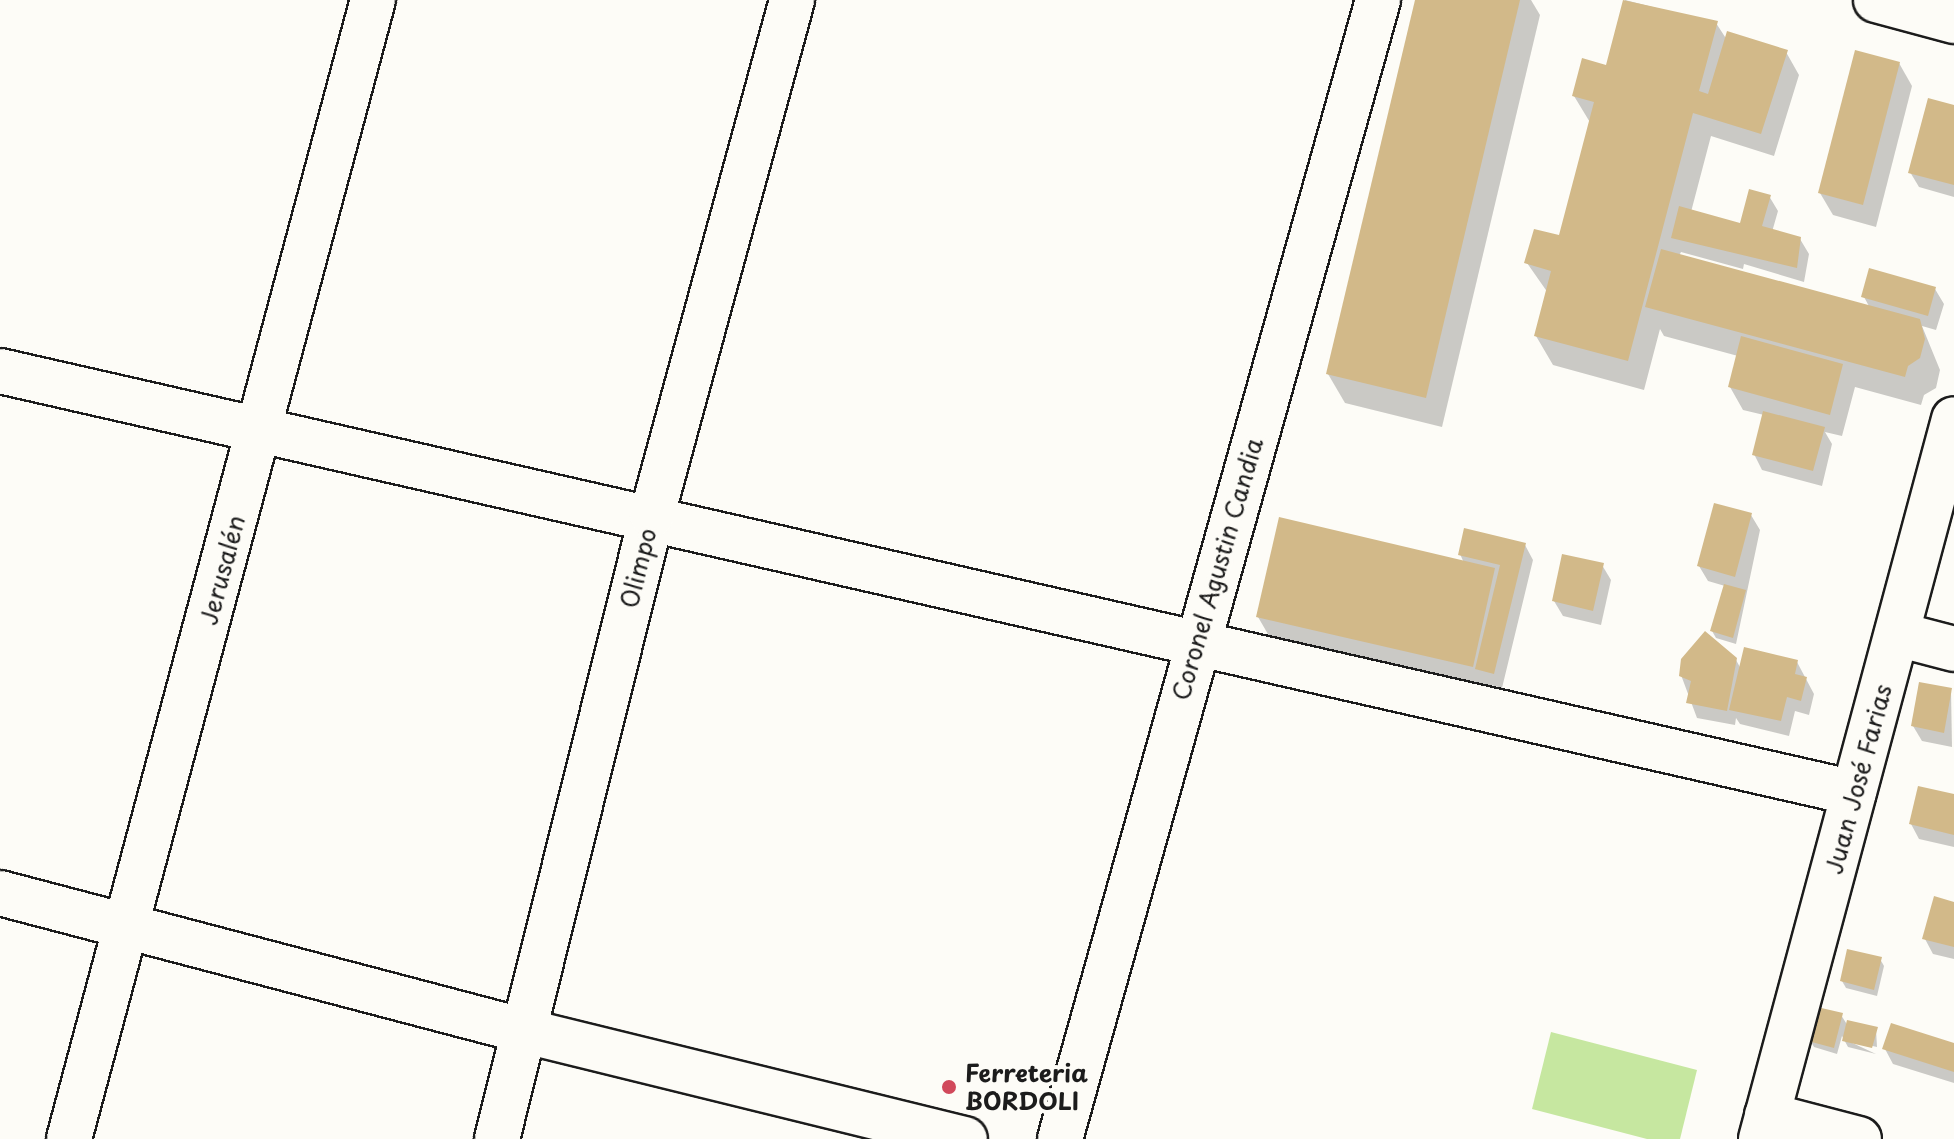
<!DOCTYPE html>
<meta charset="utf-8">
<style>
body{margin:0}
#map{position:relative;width:1954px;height:1139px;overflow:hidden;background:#fdfcf7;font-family:"Playpen Sans",sans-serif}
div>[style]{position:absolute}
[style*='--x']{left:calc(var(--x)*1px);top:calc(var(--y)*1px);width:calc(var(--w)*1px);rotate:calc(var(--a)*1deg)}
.green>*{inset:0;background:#c6e7a0}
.shadow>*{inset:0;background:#0003}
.building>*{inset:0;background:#d2b989}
.roads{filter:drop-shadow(2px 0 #1c1c1c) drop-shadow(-2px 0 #1c1c1c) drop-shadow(0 2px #1c1c1c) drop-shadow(0 -2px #1c1c1c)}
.minor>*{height:44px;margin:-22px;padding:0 22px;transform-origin:22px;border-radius:22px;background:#fdfcf7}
.dots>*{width:22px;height:22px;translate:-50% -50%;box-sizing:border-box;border:4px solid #fdfcf7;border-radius:50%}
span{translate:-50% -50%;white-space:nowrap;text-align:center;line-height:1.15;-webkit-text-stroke:8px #fdfcf7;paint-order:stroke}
.street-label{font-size:24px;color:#1c1c1c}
.poi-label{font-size:24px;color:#1c1c1c;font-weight:700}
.left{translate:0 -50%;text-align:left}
</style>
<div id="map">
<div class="green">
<i style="clip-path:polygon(1551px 1032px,1697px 1070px,1680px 1139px,1647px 1139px,1532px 1109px)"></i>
</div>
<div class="shadow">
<i style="clip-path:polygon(1417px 0,1531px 0,1540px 15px,1442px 427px,1345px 403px,1328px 374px)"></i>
<i style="clip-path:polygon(1625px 0,1716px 23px,1727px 40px,1786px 52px,1799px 75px,1774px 156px,1711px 136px,1691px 212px,1741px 225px,1769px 196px,1778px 211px,1772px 232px,1800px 239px,1809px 254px,1804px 282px,1744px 264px,1743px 269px,1681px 252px,1679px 256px,1870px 308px,1864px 297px,1935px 289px,1944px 304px,1936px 330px,1922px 326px,1940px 370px,1936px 388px,1924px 395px,1921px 405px,1855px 387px,1842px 436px,1825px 432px,1832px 444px,1822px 486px,1762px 470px,1754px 454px,1764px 415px,1743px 410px,1730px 387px,1738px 356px,1664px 336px,1660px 329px,1644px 390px,1553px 365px,1536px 336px,1548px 293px,1527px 263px,1561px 238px,1591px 124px,1574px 96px,1607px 67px)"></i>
<i style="clip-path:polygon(1899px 63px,1912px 86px,1876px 227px,1833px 215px,1820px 193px)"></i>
<i style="clip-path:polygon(1954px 107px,1954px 197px,1919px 187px,1910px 172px)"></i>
<i style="clip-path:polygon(1751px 515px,1760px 530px,1736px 644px,1716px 638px,1712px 631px,1725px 586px,1708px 581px,1699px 566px)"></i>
<i style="clip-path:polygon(1525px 545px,1533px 560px,1502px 688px,1491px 685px,1489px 695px,1275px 646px,1258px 617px,1464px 563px,1460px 554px)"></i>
<i style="clip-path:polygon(1602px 565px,1611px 580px,1601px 625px,1563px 616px,1554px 601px)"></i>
<i style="clip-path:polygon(1736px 660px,1741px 669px,1797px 662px,1814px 694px,1809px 715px,1795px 711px,1789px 736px,1740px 724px,1736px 718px,1735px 725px,1697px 718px,1681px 675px)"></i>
<i style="clip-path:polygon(1951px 690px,1952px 747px,1922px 741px,1913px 726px)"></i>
<i style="clip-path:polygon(1954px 796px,1954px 847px,1919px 839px,1911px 824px)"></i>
<i style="clip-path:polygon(1954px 904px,1954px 959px,1933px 954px,1925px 939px)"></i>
<i style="clip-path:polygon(1880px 959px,1884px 966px,1877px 996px,1846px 988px,1842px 981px)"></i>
<i style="clip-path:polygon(1841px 1015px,1848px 1026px,1876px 1029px,1877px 1047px,1846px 1040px,1876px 1054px,1848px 1047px,1842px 1036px,1837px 1054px,1814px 1047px,1810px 1040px)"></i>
<i style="clip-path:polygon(1954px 1046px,1954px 1083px,1893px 1064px,1885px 1049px)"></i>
</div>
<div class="building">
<i style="clip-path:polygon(1415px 0,1520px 0,1426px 398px,1326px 374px)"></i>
<i style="clip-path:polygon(1623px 0,1718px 21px,1699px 91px,1708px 94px,1727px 31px,1788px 50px,1761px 134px,1693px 113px,1628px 361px,1534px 336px,1551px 271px,1524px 263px,1534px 229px,1559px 235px,1594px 102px,1572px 96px,1582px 58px,1606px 65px)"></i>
<i style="clip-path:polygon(1855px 50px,1900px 62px,1863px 205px,1818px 193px)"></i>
<i style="clip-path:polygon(1928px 98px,1954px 105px,1954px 185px,1908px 173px)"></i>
<i style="clip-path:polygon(1749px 189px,1771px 195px,1762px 226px,1801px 237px,1797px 268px,1671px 238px,1679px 206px,1740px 223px)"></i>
<i style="clip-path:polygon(1661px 249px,1920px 319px,1925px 339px,1920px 358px,1908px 366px,1905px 377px,1645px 307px)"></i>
<i style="clip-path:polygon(1869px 268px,1936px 287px,1928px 316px,1861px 297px)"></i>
<i style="clip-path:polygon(1741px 336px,1843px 364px,1830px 415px,1728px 387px)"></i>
<i style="clip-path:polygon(1763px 411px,1825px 427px,1813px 471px,1752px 455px)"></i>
<i style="clip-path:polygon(1714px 503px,1752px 513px,1735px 577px,1697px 566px)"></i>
<i style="clip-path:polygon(1279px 517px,1495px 568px,1473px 667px,1256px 617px)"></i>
<i style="clip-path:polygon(1464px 528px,1526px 543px,1494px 674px,1475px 669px,1500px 565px,1458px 555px)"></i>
<i style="clip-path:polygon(1562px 554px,1604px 563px,1593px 611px,1552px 601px)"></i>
<i style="clip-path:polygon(1724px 584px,1746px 590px,1733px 638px,1710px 631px)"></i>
<i style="clip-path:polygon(1705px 631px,1737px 658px,1727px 711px,1686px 703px,1691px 681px,1679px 676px,1681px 659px)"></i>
<i style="clip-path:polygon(1744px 647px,1798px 660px,1795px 674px,1807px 677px,1801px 701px,1787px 697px,1781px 721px,1729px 710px)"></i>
<i style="clip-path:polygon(1919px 682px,1952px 688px,1944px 733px,1911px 726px)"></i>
<i style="clip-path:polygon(1918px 786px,1954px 794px,1954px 835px,1909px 824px)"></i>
<i style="clip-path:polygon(1934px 896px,1954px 902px,1954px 947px,1922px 939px)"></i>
<i style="clip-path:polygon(1847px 949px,1882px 957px,1874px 990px,1840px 981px)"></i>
<i style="clip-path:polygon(1817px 1007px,1843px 1013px,1834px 1048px,1808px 1041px)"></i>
<i style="clip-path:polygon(1847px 1020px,1878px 1027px,1872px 1048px,1842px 1041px)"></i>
<i style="clip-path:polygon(1891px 1023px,1954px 1043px,1954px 1072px,1882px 1049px)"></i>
</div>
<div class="roads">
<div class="minor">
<i style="--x:1876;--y:0;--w:81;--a:15.1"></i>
<i style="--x:0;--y:371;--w:1901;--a:12.82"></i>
<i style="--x:1897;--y:634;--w:59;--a:14.7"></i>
<i style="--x:0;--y:893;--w:539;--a:14.73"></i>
<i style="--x:521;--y:1030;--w:457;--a:13.8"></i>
<i style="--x:1767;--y:1115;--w:95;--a:14.6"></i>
<i style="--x:69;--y:1139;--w:1179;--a:-75.06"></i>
<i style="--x:497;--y:1139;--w:643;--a:-76.05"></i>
<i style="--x:652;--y:515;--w:534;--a:-74.79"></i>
<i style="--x:1060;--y:1139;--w:1183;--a:-74.4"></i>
<i style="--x:1761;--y:1139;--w:745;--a:-74.99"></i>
</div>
</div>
<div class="dots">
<i style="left:949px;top:1087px;background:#d1495b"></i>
</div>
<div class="street-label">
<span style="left:638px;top:568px;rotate:-76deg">Olimpo</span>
<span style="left:1217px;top:569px;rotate:-74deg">Coronel Agustin Candia</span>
<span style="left:222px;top:570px;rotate:-75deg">Jerusalén</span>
<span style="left:1858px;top:779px;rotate:-75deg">Juan José Farias</span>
</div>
<div class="poi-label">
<span class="left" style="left:965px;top:1087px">Ferreteria<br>BORDOLI</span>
</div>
</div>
